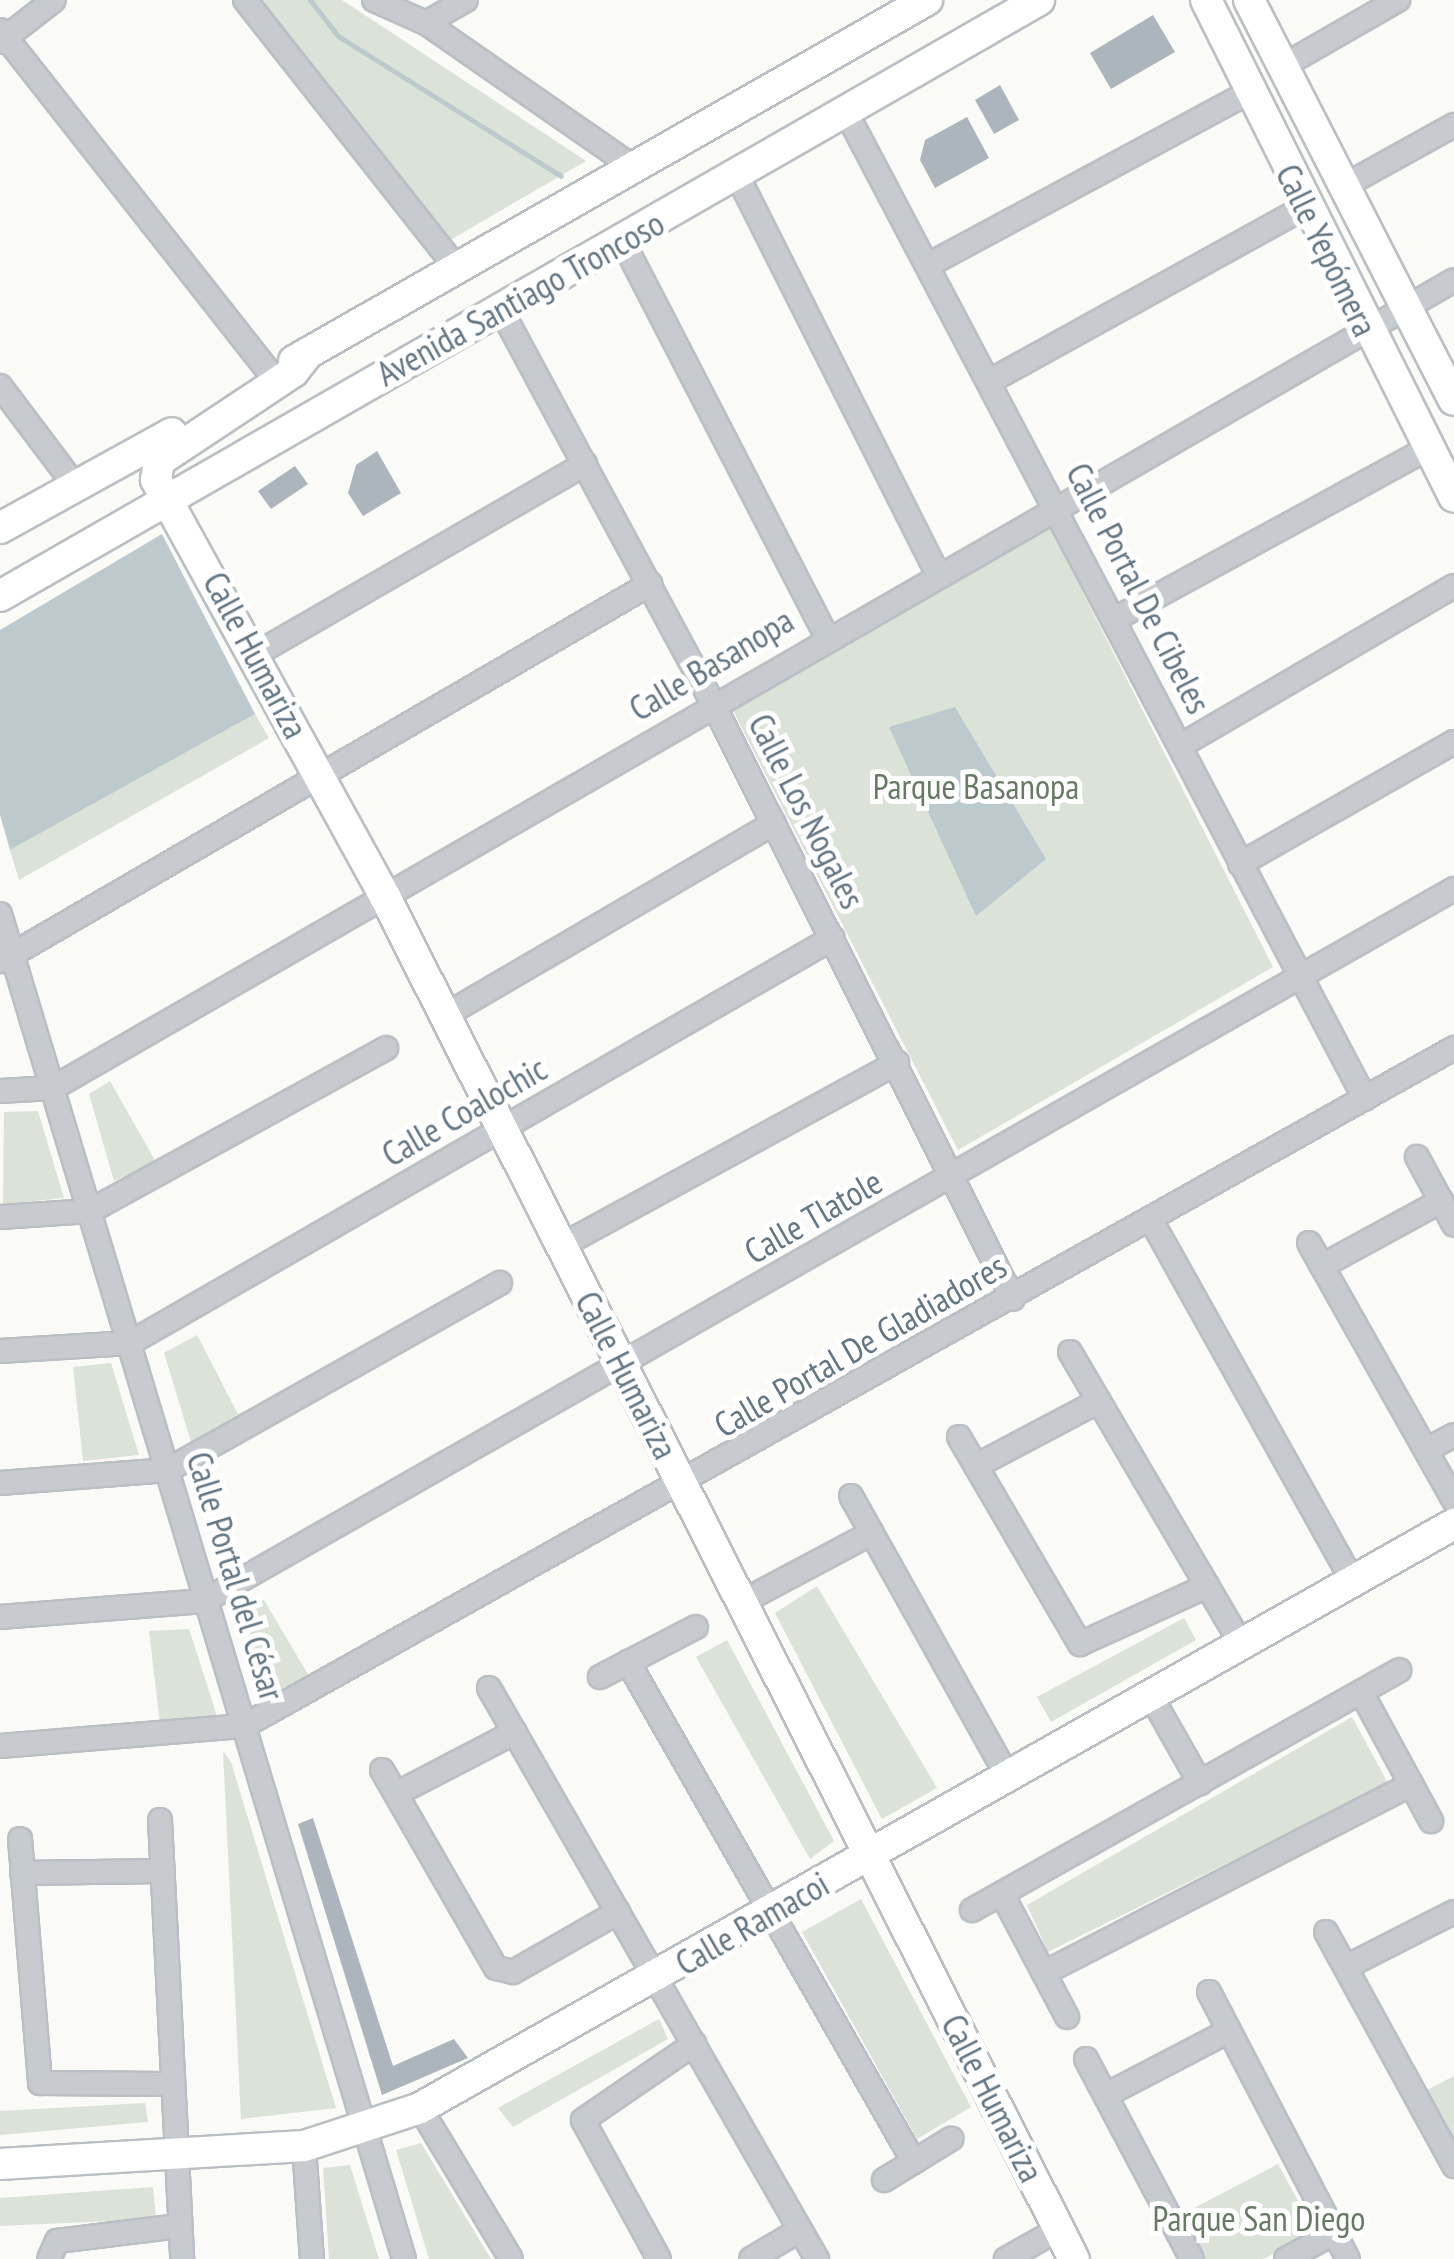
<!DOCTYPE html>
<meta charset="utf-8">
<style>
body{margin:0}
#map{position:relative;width:1454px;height:2259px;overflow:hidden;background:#fafaf7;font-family:"PT Sans Narrow",sans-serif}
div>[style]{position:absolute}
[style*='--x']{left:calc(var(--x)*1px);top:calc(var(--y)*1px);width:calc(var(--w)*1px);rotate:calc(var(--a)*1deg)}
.green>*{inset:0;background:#dbe2d8}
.water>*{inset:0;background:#bdcacd}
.stream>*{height:5px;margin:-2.5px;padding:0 2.5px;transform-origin:2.5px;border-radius:2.5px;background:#bdcacd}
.building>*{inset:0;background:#abb5bb}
.roads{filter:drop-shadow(2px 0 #b9bfc3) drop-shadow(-2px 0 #b9bfc3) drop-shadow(0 2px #b9bfc3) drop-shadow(0 -2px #b9bfc3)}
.street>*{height:22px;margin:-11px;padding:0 11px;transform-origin:11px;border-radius:11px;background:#c7cbcf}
.secondary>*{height:30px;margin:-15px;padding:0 15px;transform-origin:15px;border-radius:15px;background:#fff}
span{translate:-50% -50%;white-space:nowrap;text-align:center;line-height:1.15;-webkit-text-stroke:10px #fff;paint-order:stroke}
.street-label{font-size:35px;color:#637684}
.park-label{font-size:35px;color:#677a63}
</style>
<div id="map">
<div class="green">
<i style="clip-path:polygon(258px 0,342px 0,586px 161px,445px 243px)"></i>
<i style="clip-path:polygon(1047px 522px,1273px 967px,958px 1150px,731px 707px)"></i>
<i style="clip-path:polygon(255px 714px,269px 738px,19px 880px,10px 850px)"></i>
<i style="clip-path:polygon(110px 1081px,156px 1162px,114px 1181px,89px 1094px)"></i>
<i style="clip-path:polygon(38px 1111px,64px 1198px,3px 1204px,4px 1112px)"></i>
<i style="clip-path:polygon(197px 1335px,238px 1414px,191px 1442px,164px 1353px)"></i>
<i style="clip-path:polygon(111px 1363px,139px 1455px,83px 1461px,73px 1367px)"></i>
<i style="clip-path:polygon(817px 1586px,937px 1788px,882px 1819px,775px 1613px)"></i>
<i style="clip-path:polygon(264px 1600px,312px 1681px,265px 1699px,238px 1612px)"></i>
<i style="clip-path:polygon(1184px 1618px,1196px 1640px,1051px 1722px,1037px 1697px)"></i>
<i style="clip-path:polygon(189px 1629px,218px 1719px,160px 1724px,149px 1631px)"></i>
<i style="clip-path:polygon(727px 1640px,834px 1841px,810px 1859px,696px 1657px)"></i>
<i style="clip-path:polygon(1352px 1717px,1388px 1783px,1048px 1952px,1027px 1905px)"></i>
<i style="clip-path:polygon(223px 1751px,231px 1762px,336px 2108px,241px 2119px)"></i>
<i style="clip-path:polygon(861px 1899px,971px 2107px,917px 2139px,802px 1932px)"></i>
<i style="clip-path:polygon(659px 2019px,668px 2039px,513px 2127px,498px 2108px)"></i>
<i style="clip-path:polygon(1454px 2076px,1454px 2143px,1425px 2091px)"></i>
<i style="clip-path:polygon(145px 2103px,148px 2122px,0 2135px,0 2111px)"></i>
<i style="clip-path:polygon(421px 2143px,491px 2259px,429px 2259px,396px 2150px)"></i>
<i style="clip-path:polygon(1278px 2164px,1315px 2232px,1263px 2259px,1204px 2259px,1181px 2215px)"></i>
<i style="clip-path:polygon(350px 2165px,379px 2259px,329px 2259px,323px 2168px)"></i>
<i style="clip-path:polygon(153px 2187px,156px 2219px,0 2226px,0 2198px)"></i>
</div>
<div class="water">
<i style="clip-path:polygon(162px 534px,255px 714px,10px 850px,0 815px,0 630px)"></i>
<i style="clip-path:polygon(955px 707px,1046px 859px,976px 916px,889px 727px)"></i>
</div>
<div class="stream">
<i style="--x:310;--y:0;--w:46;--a:52.1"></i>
<i style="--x:338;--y:36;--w:263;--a:32.1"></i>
</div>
<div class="building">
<i style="clip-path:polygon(1153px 15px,1175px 52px,1111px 89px,1090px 53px)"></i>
<i style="clip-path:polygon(1000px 85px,1019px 120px,994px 134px,975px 100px)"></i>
<i style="clip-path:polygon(967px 117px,989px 158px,935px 188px,920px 160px,925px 140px)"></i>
<i style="clip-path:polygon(377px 451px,401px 493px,363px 516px,348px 493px,356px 465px)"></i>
<i style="clip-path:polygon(295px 466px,308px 484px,271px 509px,258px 491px)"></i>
<i style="clip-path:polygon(313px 1818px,393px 2066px,454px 2039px,468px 2058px,382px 2095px,298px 1824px)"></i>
</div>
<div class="roads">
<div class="street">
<i style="--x:245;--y:0;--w:340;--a:51.7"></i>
<i style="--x:374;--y:0;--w:57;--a:23.9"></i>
<i style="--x:426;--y:23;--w:252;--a:34.8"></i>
<i style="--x:426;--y:23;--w:46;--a:-29.9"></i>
<i style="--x:0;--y:30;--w:438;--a:51.8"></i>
<i style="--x:0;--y:42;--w:68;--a:-37.9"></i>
<i style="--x:1283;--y:66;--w:133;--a:-29.9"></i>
<i style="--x:846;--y:112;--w:1115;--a:62.26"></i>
<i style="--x:737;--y:175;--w:445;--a:63.3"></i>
<i style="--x:1344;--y:186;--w:126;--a:-29"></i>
<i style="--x:622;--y:240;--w:447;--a:62.7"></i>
<i style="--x:932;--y:263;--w:361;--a:-28.3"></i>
<i style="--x:500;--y:308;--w:450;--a:61.7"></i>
<i style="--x:713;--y:704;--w:666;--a:63.24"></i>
<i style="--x:992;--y:380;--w:358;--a:-28.9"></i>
<i style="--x:0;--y:386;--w:126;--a:53"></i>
<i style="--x:1115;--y:619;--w:357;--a:-28.6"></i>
<i style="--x:256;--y:654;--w:380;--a:-30"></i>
<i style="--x:1180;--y:746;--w:317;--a:-30.3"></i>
<i style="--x:1240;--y:864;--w:246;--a:-29.7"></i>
<i style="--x:0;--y:914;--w:1404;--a:73.28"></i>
<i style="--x:1;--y:961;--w:751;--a:-30.15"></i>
<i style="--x:444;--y:1016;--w:382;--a:-30.3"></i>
<i style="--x:0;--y:1091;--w:53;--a:-3.2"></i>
<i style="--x:53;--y:1088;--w:1617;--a:-29.97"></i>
<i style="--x:1417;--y:1157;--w:77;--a:61.4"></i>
<i style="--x:0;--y:1217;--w:90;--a:-3.8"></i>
<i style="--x:90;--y:1211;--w:338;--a:-28.8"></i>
<i style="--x:1151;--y:1220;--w:415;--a:60.8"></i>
<i style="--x:1309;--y:1243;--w:295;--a:60.6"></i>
<i style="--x:561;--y:1246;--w:383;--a:-28.6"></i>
<i style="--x:1322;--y:1266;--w:136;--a:-28.6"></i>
<i style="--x:0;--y:1351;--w:130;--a:-3.5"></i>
<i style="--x:130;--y:1343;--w:811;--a:-29.95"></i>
<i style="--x:1070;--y:1352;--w:340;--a:59.6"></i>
<i style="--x:959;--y:1437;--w:240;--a:59.7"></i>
<i style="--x:1080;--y:1644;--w:140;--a:-24.5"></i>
<i style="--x:1426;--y:1450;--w:32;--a:-28"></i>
<i style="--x:976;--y:1466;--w:139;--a:-27.9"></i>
<i style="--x:0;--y:1483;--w:169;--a:-4.4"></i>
<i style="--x:168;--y:1470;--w:381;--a:-29.4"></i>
<i style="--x:851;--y:1496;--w:324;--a:60.8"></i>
<i style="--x:742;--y:1602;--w:147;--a:-28"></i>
<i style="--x:0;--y:1617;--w:205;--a:-4.5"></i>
<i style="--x:204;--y:1601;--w:1439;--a:-29.67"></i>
<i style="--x:628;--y:1662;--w:576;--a:60.23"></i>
<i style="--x:600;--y:1677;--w:108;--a:-27.5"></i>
<i style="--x:489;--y:1688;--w:659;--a:60.13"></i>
<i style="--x:1361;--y:1692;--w:147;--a:61.5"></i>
<i style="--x:1152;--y:1698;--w:98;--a:60.5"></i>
<i style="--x:0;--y:1746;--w:245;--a:-4.7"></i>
<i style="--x:244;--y:1726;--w:1387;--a:-29.26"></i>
<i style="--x:382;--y:1770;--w:228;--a:60.1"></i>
<i style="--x:496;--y:1968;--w:17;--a:13"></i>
<i style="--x:513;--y:1972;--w:121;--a:-29.7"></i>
<i style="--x:396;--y:1794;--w:134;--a:-27.5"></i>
<i style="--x:160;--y:1820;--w:440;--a:87.1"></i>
<i style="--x:20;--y:1839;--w:245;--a:85.3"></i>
<i style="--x:40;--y:2083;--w:129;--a:0.4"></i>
<i style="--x:22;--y:1873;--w:141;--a:-0.8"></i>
<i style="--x:1002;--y:1894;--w:139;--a:62.1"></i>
<i style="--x:972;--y:1910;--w:490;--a:-29.3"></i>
<i style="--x:1326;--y:1932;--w:267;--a:61.3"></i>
<i style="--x:1346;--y:1967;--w:121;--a:-27"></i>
<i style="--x:1044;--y:1973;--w:413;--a:-27.2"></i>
<i style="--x:1209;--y:1992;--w:301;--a:62.5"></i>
<i style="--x:1086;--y:2059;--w:226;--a:62.1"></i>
<i style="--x:1106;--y:2095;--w:139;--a:-27.5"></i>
<i style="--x:420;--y:2108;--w:176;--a:58.9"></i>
<i style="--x:304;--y:2146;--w:113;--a:86"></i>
<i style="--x:884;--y:2180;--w:79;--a:-31.5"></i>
<i style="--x:49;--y:2259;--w:20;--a:-66"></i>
<i style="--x:57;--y:2241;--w:123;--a:-7"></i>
<i style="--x:659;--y:2259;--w:158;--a:-118.7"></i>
<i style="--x:583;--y:2120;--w:135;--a:-34.4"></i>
<i style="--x:751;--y:2259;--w:57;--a:-30.6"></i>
<i style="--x:1006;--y:2259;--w:61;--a:-29.5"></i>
<i style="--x:1286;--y:2259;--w:55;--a:-28.4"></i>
</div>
<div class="secondary">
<i style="--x:1206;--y:0;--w:555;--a:63.48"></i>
<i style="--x:1249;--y:0;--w:449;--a:62.9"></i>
<i style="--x:308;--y:353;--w:24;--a:128"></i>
<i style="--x:293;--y:372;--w:161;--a:146.4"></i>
<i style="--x:159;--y:461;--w:19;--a:99"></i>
<i style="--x:156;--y:480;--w:476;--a:61.2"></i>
<i style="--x:385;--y:897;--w:1526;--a:63.17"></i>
<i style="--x:294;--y:361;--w:729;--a:-29.7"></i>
<i style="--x:0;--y:528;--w:196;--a:-28.9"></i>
<i style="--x:0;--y:596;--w:1198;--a:-29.84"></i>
<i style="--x:0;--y:2164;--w:305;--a:-3.4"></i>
<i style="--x:304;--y:2146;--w:122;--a:-18.1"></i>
<i style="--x:420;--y:2108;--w:1188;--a:-29.46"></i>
</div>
</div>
<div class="street-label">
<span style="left:1327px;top:250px;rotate:64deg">Calle Yepómera</span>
<span style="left:520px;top:298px;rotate:-29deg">Avenida Santiago Troncoso</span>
<span style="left:1139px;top:588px;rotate:63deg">Calle Portal De Cibeles</span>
<span style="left:256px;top:655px;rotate:62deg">Calle Humariza</span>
<span style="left:711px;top:664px;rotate:-31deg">Calle Basanopa</span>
<span style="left:807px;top:811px;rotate:63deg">Calle Los Nogales</span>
<span style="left:464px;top:1111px;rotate:-30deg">Calle Coalochic</span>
<span style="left:813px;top:1216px;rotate:-30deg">Calle Tlatole</span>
<span style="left:860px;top:1345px;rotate:-30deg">Calle Portal De Gladiadores</span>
<span style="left:627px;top:1375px;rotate:63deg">Calle Humariza</span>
<span style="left:236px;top:1576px;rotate:73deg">Calle Portal del César</span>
<span style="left:752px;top:1923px;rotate:-30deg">Calle Ramacoi</span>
<span style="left:993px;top:2098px;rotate:63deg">Calle Humariza</span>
</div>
<div class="park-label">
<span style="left:976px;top:786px">Parque Basanopa</span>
<span style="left:1259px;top:2218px">Parque San Diego</span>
</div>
</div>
